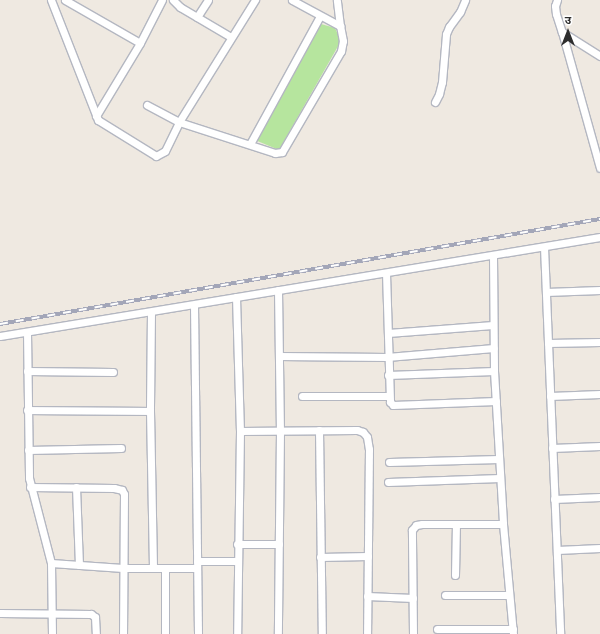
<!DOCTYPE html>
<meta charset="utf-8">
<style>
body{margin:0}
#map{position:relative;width:600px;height:634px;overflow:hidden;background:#efe9e1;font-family:"PT Sans Narrow","Noto Sans Devanagari",sans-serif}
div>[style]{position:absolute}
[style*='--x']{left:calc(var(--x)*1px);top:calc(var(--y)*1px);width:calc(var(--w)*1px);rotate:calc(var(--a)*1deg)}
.green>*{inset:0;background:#b6e59e}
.roads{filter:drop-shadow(1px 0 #b4b7c1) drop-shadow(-1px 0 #b4b7c1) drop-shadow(0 1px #b4b7c1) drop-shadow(0 -1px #b4b7c1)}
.minor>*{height:7px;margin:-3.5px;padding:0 3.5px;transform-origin:3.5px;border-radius:3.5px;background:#fff}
.rail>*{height:4px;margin-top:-2px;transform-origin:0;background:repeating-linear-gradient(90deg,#fff 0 8px,#a3a6b8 0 16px);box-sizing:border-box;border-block:1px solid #a3a6b8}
span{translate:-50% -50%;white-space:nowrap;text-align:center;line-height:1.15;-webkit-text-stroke:3.5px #fff;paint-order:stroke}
.north{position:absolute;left:548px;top:12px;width:40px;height:40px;-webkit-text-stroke:3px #fff;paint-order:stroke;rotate:0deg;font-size:11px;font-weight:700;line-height:16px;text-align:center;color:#2e2e2e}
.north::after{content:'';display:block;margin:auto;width:14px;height:18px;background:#2e2e2e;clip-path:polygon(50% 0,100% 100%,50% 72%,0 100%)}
</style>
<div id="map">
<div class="green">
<i style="clip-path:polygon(321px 24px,335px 28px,341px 41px,279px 150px,255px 140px)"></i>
</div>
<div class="roads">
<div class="minor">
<i style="--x:51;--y:0;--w:129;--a:68.6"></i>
<i style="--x:98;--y:120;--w:68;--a:31.8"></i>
<i style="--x:156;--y:156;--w:10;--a:-29"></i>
<i style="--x:165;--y:151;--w:32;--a:-64"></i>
<i style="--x:179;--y:122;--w:144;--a:-58.1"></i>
<i style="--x:65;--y:0;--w:86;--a:29.8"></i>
<i style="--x:140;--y:43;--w:48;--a:-62.9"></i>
<i style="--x:173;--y:0;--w:10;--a:45"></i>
<i style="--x:180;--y:7;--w:59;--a:30.5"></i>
<i style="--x:292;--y:0;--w:55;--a:28.4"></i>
<i style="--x:340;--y:26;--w:26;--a:-97"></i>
<i style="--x:557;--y:0;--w:6;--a:108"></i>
<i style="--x:555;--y:6;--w:8;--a:83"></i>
<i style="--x:556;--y:14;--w:19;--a:72"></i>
<i style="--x:562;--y:32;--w:45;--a:32.3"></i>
<i style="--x:197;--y:17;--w:20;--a:-57"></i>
<i style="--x:562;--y:32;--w:141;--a:74.4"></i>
<i style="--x:435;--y:102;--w:9;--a:-63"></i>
<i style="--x:439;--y:94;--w:12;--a:-76"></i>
<i style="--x:442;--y:82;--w:48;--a:-85.2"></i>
<i style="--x:446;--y:34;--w:8;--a:-67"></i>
<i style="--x:449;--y:27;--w:19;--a:-54"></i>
<i style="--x:460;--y:12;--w:13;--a:-67"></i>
<i style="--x:147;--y:105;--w:36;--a:28"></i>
<i style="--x:179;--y:122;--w:101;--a:17.9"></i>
<i style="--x:275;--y:153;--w:7;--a:-8"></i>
<i style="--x:282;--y:152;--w:117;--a:-59.7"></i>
<i style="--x:341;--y:51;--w:10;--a:-79"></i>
<i style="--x:343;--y:41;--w:15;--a:-101"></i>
<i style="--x:96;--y:116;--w:85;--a:-58.9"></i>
<i style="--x:250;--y:144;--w:146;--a:-61.3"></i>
<i style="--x:544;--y:247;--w:387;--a:87.6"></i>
<i style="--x:493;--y:255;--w:116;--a:89.5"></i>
<i style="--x:494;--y:371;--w:153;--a:86.6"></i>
<i style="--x:503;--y:524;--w:110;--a:84.8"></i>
<i style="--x:386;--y:273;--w:129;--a:88.2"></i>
<i style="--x:390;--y:402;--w:4;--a:45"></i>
<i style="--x:393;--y:405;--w:103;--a:-2.2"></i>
<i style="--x:278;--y:290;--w:141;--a:89.2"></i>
<i style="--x:280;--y:431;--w:203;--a:90.6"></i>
<i style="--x:546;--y:292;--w:54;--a:-2.1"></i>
<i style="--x:236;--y:297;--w:134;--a:88.3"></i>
<i style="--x:240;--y:431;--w:203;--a:90.8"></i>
<i style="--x:194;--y:305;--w:329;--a:89.3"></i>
<i style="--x:151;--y:312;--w:99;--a:90.6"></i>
<i style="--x:150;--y:411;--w:157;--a:88.9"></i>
<i style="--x:27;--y:332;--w:146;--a:89.2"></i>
<i style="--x:29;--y:478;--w:88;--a:75.5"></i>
<i style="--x:51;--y:563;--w:71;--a:89.2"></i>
<i style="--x:388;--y:333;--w:105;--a:-4.4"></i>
<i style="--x:0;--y:336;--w:608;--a:-9.37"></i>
<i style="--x:548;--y:343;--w:52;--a:-1.1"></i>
<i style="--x:279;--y:356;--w:108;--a:0.5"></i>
<i style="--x:387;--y:357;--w:107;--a:-4.8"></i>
<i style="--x:27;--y:371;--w:86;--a:0.7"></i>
<i style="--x:388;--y:375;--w:106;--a:-2.2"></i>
<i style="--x:302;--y:396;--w:87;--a:0"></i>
<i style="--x:550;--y:396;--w:50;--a:-2.3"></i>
<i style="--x:27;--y:410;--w:123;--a:0.5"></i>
<i style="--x:319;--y:430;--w:204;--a:89.2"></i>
<i style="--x:240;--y:431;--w:117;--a:-0.5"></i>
<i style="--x:357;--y:430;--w:6;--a:18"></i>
<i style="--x:363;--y:432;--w:6;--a:51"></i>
<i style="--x:367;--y:437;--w:12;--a:81"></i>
<i style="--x:369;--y:449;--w:185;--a:90.6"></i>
<i style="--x:552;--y:448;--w:48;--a:-2.4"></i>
<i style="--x:28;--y:450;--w:93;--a:-1.2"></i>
<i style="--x:389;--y:462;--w:110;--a:-1.6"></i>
<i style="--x:388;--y:482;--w:112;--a:-2"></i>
<i style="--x:30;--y:487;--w:84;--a:0.7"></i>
<i style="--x:114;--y:488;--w:8;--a:14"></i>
<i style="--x:122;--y:490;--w:4;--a:63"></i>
<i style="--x:124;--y:494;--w:140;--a:90.4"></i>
<i style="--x:76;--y:487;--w:78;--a:87.8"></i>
<i style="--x:554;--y:499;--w:46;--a:-2.5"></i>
<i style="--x:237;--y:544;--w:42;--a:0"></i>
<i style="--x:557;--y:550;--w:43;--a:-2.7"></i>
<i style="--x:320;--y:557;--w:48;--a:-1.2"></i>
<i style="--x:197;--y:561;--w:40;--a:0"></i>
<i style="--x:51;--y:563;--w:72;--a:4"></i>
<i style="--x:123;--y:568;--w:74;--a:0"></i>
<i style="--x:455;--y:575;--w:51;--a:-88.9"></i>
<i style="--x:445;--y:595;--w:64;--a:0"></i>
<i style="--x:367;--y:596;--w:46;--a:2.5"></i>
<i style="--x:0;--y:613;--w:91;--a:0.6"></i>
<i style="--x:91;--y:614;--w:5;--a:37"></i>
<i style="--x:95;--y:617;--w:17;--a:87"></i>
<i style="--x:437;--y:629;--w:76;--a:0"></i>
<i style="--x:165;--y:634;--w:66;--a:-90"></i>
<i style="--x:413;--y:634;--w:104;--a:-90.6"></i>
<i style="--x:412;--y:530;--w:6;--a:-51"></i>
<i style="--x:416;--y:525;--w:6;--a:-9"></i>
<i style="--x:422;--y:524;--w:81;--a:0"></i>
</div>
</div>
<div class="rail">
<i style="--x:0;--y:324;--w:609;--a:-9.93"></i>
</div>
<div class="north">उ</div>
</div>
